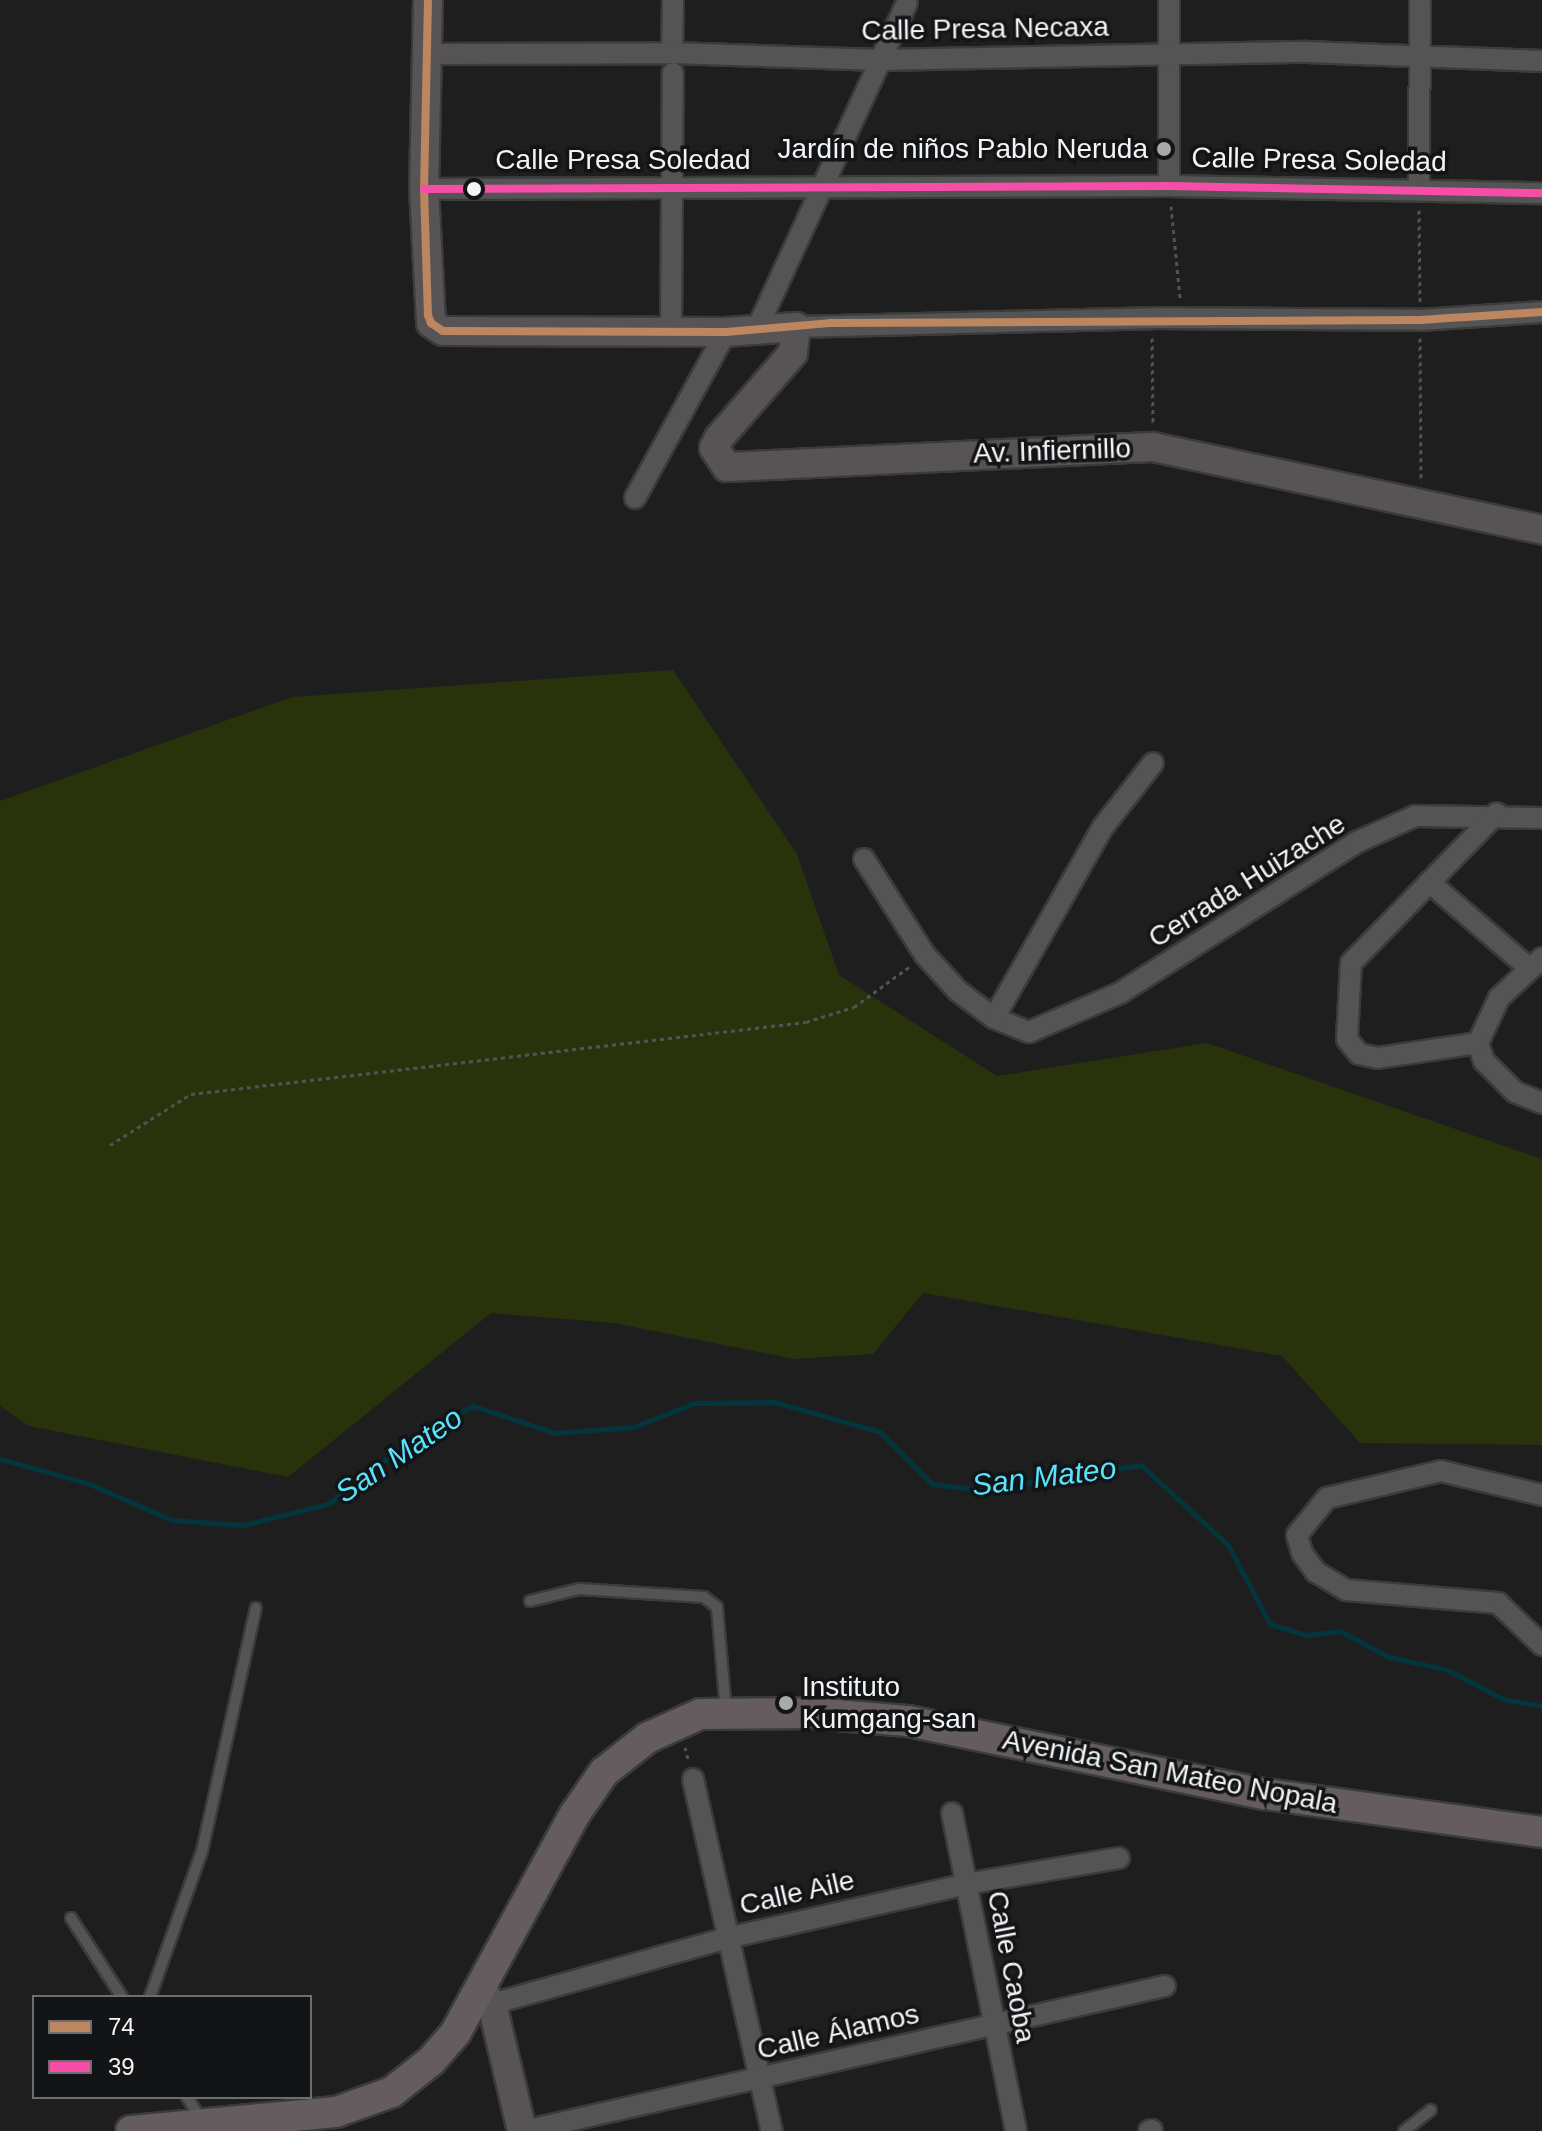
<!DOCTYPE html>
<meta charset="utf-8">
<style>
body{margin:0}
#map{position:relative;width:1542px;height:2131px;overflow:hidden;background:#1e1e1f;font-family:Arial,sans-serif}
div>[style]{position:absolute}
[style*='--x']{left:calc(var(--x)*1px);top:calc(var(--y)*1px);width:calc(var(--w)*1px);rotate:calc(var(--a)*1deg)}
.green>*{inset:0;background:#28320b}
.stream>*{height:5px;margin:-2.5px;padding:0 2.5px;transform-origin:2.5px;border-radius:2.5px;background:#03353d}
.path>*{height:3px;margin-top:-1.5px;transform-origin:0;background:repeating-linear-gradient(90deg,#525253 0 4px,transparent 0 8px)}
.roads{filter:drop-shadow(2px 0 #3a3b3b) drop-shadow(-2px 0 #3a3b3b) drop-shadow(0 2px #3a3b3b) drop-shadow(0 -2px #3a3b3b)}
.lane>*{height:10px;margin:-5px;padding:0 5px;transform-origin:5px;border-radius:5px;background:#545455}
.street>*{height:20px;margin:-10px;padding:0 10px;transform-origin:10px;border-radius:10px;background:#545455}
.secondary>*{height:28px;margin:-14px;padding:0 14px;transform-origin:14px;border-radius:14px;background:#585455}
.primary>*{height:30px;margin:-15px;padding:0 15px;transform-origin:15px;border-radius:15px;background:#645c5f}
.bus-1>*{height:8px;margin:-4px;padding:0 4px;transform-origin:4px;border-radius:4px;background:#bb8660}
.bus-2>*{height:8px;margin:-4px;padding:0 4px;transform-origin:4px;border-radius:4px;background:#f54da8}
.dots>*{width:22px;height:22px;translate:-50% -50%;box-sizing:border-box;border:4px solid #131416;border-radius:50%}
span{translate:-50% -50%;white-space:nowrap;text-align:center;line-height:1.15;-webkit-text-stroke:7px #131416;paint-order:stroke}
.street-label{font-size:28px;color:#f3f4f5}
.poi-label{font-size:28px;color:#f3f4f5}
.right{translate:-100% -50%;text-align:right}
.left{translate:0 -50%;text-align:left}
.water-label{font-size:30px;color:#59e3fe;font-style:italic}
.legend{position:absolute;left:32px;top:1995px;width:280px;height:104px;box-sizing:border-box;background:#131416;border:2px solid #6d6e6f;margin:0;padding:10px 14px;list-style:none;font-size:24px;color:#f3f4f5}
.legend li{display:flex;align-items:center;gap:16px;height:40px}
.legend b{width:40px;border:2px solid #6d6e6f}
</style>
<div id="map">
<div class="green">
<i style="clip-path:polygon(673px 670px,797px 854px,839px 975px,997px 1076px,1207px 1043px,1542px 1159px,1542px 1445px,1360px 1443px,1282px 1356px,923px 1293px,873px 1354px,794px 1359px,614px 1323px,491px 1313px,288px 1477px,29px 1426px,0 1406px,0 801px,292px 697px)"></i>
</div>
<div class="stream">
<i style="--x:0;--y:1459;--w:90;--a:15.4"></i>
<i style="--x:87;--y:1483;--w:93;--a:23.5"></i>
<i style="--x:172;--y:1520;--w:71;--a:4"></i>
<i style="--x:243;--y:1525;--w:88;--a:-13.9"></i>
<i style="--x:328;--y:1504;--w:93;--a:-37.6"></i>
<i style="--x:402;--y:1447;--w:82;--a:-30"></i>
<i style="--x:473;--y:1406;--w:86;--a:18.2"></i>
<i style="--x:555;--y:1433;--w:78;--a:-4.4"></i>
<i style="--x:633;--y:1427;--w:66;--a:-21.2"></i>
<i style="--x:695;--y:1403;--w:80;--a:-0.7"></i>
<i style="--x:775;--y:1402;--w:109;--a:15.9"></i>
<i style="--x:880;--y:1432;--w:74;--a:45"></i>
<i style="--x:932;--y:1484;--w:49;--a:7"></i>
<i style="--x:981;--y:1490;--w:162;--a:-8.9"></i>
<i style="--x:1141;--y:1465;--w:118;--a:42.6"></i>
<i style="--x:1228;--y:1545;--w:89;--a:62"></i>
<i style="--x:1270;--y:1624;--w:39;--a:17"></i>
<i style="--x:1307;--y:1635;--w:33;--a:-7"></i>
<i style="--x:1340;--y:1631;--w:55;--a:28"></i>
<i style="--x:1389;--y:1657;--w:60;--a:12.4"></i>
<i style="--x:1448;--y:1670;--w:62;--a:27.8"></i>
<i style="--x:1503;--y:1699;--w:40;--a:10"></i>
</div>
<div class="path">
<i style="--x:1171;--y:206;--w:92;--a:84.4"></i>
<i style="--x:1419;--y:210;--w:92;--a:89.4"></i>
<i style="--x:1152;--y:338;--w:85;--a:89.3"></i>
<i style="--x:1420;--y:338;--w:144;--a:89.6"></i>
<i style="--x:110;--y:1145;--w:96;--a:-32.2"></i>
<i style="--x:191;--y:1094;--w:619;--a:-6.68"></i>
<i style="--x:806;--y:1022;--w:50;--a:-17.4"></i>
<i style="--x:854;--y:1007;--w:68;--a:-36"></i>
<i style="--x:685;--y:1747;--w:16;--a:76"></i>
</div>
<div class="roads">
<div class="lane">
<i style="--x:530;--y:1601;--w:50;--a:-13.8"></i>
<i style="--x:579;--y:1589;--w:125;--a:3.7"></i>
<i style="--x:704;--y:1597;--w:16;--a:38"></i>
<i style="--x:717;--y:1607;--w:104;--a:85.1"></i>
<i style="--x:71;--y:1918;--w:94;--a:57.2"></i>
<i style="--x:150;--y:1997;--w:155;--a:-70.4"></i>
<i style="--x:202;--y:1851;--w:249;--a:-77.5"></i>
<i style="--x:187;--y:2097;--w:26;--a:58"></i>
<i style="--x:1404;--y:2131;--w:34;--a:-38"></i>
</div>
<div class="street">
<i style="--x:1169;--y:0;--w:186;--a:90"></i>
<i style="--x:672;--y:53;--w:53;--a:-88.9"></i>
<i style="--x:430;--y:54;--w:242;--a:-0.2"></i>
<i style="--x:672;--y:53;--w:208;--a:1.9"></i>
<i style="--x:880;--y:60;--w:427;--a:-1.1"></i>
<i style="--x:1307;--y:52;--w:235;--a:2.2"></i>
<i style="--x:1419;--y:188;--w:188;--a:-89.7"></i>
<i style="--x:424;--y:189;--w:745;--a:-0.23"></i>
<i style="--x:1169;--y:186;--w:373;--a:1.1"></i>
<i style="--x:796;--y:327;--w:356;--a:-1.4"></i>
<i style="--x:1152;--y:318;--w:268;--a:0.4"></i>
<i style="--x:1420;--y:320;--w:122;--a:-3.8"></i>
<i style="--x:671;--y:331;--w:258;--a:-89.6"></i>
<i style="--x:756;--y:331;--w:361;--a:-65.3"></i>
<i style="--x:635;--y:498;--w:189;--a:-61.3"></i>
<i style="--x:864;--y:859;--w:114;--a:57.6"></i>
<i style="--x:925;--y:955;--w:49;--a:47.5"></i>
<i style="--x:958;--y:991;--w:45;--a:36.9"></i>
<i style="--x:994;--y:1018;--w:38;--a:22"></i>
<i style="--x:1029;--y:1032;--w:99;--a:-23.2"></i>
<i style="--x:1120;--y:993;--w:281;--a:-32.5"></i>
<i style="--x:1357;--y:842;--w:64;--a:-24.1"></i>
<i style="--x:1415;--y:816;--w:127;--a:0.9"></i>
<i style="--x:1429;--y:882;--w:133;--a:40.7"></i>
<i style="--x:1542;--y:958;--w:59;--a:137.1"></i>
<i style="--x:1499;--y:998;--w:50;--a:115"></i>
<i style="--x:1478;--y:1043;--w:19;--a:72"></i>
<i style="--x:1484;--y:1061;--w:44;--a:45"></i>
<i style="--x:1515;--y:1092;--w:29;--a:22"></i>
<i style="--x:994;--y:1018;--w:220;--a:-60.3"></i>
<i style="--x:1103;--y:827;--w:81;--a:-52"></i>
<i style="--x:1478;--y:1043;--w:101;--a:171.5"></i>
<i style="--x:1378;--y:1058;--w:19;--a:-168"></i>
<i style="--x:1359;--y:1054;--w:19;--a:-129"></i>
<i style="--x:1347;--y:1039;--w:76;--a:-87"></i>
<i style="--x:1351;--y:963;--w:209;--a:-45.8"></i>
<i style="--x:1542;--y:1495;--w:104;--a:-166.6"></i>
<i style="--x:1441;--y:1471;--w:117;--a:166.7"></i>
<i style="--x:1327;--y:1498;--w:48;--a:129"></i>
<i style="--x:1297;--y:1535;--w:19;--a:74"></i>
<i style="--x:1302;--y:1553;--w:24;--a:54"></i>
<i style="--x:1316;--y:1572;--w:35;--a:31"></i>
<i style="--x:1346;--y:1590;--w:153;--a:4.9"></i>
<i style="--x:1498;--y:1603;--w:61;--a:43.7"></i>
<i style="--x:693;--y:1779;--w:361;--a:77.4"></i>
<i style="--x:952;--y:1813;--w:324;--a:78.6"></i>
<i style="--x:492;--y:2004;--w:244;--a:-15.7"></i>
<i style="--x:727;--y:1938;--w:245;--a:-12.7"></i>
<i style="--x:966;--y:1884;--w:155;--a:-9.6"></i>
<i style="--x:524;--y:2131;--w:657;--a:-12.75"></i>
<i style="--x:1149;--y:2131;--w:3;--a:-18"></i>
</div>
<div class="secondary">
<i style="--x:428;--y:0;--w:189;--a:91.2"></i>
<i style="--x:424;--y:189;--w:134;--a:87"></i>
<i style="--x:431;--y:323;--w:14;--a:34"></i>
<i style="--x:443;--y:331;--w:283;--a:0.2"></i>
<i style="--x:726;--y:332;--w:70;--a:-4.1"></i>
<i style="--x:796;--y:327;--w:26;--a:97"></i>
<i style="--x:793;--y:353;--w:113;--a:131"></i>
<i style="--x:719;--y:438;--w:11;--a:117"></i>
<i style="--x:714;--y:448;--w:23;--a:56"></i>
<i style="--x:727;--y:467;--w:426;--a:-2.7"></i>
<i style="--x:1153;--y:447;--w:398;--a:12"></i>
<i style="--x:481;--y:1989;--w:19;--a:54"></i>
<i style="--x:492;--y:2004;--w:130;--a:76.7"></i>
</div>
<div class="primary">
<i style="--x:131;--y:2131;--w:206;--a:-5.3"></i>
<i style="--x:336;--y:2112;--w:59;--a:-19.7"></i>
<i style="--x:392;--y:2092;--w:50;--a:-38.5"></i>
<i style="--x:431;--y:2061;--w:38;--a:-49"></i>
<i style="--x:456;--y:2032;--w:248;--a:-61.4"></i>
<i style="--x:575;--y:1814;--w:51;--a:-55.4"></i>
<i style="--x:604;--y:1772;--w:55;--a:-38.3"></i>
<i style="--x:647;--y:1738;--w:58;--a:-24.4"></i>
<i style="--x:700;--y:1714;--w:113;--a:-0.5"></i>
<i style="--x:813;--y:1713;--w:95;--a:4.8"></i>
<i style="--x:908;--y:1721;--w:364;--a:11.6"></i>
<i style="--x:1265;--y:1794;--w:280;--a:7.8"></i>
</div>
</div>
<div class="bus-1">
<i style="--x:428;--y:0;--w:189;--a:91.2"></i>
<i style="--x:424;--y:189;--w:126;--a:88.2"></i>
<i style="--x:428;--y:315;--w:9;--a:69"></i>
<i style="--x:431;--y:323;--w:14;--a:34"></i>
<i style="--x:443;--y:331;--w:283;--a:0.2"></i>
<i style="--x:726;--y:332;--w:104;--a:-4.9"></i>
<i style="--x:830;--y:323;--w:590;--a:-0.29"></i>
<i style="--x:1420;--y:320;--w:122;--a:-3.8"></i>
</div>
<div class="bus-2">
<i style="--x:424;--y:189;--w:745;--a:-0.23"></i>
<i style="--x:1169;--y:186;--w:373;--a:1.1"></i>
</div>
<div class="dots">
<i style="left:1164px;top:149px;background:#a8a9aa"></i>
<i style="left:474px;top:189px;background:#f3f4f5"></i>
<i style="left:786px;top:1703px;background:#a8a9aa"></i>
</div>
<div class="street-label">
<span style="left:985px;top:29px;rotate:-1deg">Calle Presa Necaxa</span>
<span style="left:623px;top:160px">Calle Presa Soledad</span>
<span style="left:1319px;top:160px;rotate:1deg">Calle Presa Soledad</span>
<span style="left:1052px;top:451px;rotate:-2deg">Av. Infiernillo</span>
<span style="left:1247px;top:881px;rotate:-32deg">Cerrada Huizache</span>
<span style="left:1170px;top:1772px;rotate:11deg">Avenida San Mateo Nopala</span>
<span style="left:797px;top:1893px;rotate:-13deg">Calle Aile</span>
<span style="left:1011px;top:1967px;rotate:79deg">Calle Caoba</span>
<span style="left:838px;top:2032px;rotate:-13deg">Calle Álamos</span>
</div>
<div class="poi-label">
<span class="right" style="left:1148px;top:149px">Jardín de niños Pablo Neruda</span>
<span class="left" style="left:802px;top:1703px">Instituto<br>Kumgang-san</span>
</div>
<div class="water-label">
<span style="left:399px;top:1455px;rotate:-34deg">San Mateo</span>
<span style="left:1044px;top:1477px;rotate:-7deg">San Mateo</span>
</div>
<ul class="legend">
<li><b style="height:10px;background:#bb8660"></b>74</li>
<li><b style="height:10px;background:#f54da8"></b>39</li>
</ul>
</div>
